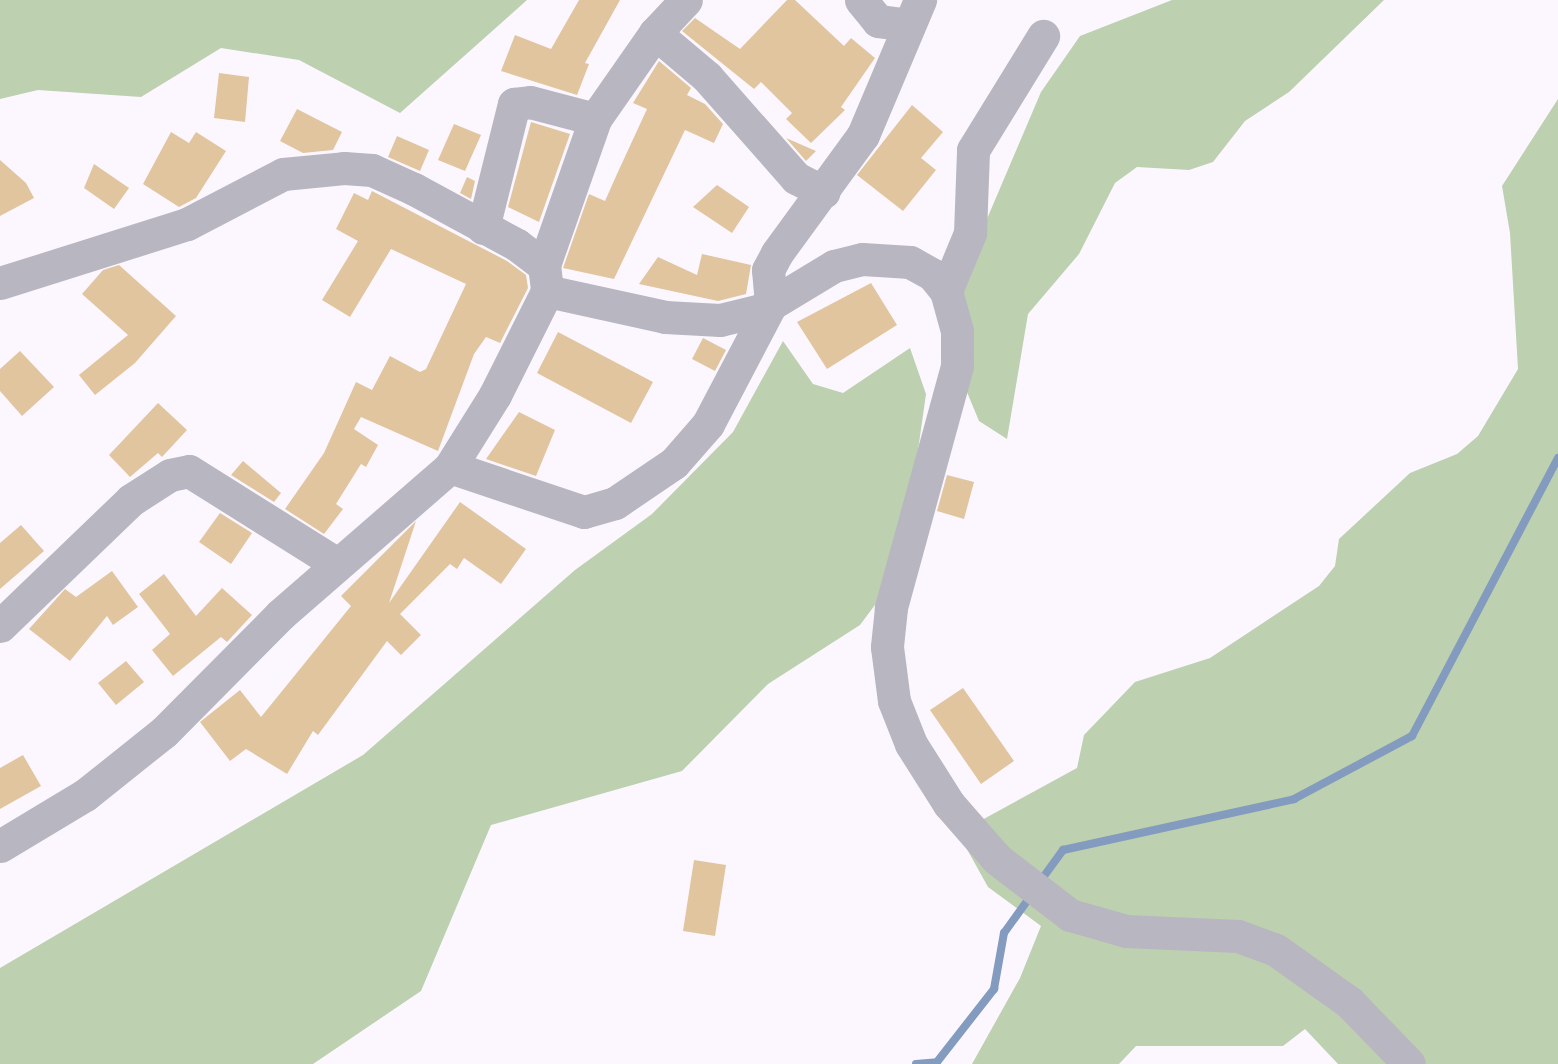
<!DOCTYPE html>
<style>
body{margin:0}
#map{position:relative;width:1558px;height:1064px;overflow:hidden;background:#fcf7ff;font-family:"Noto Sans",sans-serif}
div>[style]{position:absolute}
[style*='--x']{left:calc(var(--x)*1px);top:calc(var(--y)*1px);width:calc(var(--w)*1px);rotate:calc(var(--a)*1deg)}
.green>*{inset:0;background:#bdd0b0}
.stream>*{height:8px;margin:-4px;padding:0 4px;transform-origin:4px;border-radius:4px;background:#839bbe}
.building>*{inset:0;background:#e0c59f}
.minor>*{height:33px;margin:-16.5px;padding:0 16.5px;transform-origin:16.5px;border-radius:16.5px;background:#b8b6c0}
span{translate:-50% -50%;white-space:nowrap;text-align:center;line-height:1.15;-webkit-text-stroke:5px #fcf7ff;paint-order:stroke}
</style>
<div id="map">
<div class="green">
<i style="clip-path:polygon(0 0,527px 0,400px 113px,299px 60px,221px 48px,141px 97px,38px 90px,0 99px)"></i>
<i style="clip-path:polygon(1172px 0,1384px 0,1289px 92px,1245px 121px,1213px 162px,1189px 170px,1137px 167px,1115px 183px,1079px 254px,1028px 314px,1007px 439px,979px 421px,957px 368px,964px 273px,1041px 92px,1080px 36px)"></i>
<i style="clip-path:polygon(1558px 99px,1558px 1064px,1338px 1064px,1305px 1029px,1283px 1046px,1136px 1046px,1119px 1064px,972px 1064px,1020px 978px,1041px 926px,988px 887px,958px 833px,1077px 768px,1084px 735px,1135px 682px,1210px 658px,1319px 586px,1335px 566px,1339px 539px,1410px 473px,1457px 454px,1478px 436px,1518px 369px,1510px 233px,1502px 186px)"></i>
<i style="clip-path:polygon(783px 341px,813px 384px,843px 393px,910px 348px,926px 394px,901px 570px,860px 625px,768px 684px,682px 771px,491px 825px,421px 991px,313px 1064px,0 1064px,0 968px,363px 755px,575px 570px,652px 514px,733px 432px)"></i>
</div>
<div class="stream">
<i style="--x:1039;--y:883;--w:41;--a:-54"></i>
<i style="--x:1063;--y:850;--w:237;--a:-12.4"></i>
<i style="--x:1294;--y:799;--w:134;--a:-28.1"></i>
<i style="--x:1412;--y:736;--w:314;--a:-62.3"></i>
<i style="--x:916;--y:1064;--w:21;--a:-5"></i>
<i style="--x:937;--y:1062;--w:93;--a:-52"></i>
<i style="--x:994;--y:989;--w:57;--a:-79.9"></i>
<i style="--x:1004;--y:933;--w:48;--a:-54.3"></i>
</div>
<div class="building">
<i style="clip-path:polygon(579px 0,620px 0,585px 63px,589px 64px,577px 95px,501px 71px,515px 35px,551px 49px)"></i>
<i style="clip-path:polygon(787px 0,795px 0,844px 46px,851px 38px,875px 58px,841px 107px,845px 110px,811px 143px,786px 119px,792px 113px,761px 82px,754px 89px,682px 31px,695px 18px,740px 49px)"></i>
<i style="clip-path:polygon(659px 61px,691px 88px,687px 95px,705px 104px,723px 124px,714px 143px,685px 130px,614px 279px,563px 268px,589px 194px,605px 201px,617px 174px,647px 109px,633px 103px)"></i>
<i style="clip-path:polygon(219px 73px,249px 77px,245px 122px,214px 118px)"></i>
<i style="clip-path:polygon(912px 105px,943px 132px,921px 158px,936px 170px,903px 211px,857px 175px)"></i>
<i style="clip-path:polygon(297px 109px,342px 132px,333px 150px,303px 153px,280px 141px)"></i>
<i style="clip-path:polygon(531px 122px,570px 134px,539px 222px,508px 207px)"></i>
<i style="clip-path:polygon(454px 124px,481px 135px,465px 171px,438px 160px)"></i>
<i style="clip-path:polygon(171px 132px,189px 143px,196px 132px,226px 151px,196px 198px,179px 207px,143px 184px)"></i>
<i style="clip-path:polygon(397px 136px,429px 150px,420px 171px,388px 157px)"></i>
<i style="clip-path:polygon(786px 138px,816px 151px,806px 161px)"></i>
<i style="clip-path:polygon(0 160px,26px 183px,34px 198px,0 216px)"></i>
<i style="clip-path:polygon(94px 164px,129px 188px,114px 209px,84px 188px)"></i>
<i style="clip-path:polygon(467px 177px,475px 181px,471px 199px,460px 193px)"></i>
<i style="clip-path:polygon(717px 185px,749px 207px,732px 233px,693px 207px)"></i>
<i style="clip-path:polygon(372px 191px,507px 261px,526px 275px,528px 288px,500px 343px,486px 337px,474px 354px,438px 451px,361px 417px,354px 429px,378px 445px,366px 467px,361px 464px,336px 504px,343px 509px,324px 534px,285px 509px,324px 453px,356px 382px,372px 390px,390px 356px,420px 372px,426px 369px,466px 284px,391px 249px,350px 317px,322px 300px,358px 241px,336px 229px,354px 193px,368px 200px)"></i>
<i style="clip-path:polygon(702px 254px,751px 265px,746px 294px,718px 301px,639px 284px,658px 257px,697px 275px)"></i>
<i style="clip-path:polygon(119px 265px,176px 316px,135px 363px,95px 395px,79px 375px,128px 335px,82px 294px,103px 270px)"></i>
<i style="clip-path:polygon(871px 283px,897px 325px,827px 369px,797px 322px)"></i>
<i style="clip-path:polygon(558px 332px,653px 382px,631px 423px,537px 373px)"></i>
<i style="clip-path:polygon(703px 338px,726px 350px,715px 371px,692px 359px)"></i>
<i style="clip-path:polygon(20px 351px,54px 387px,22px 416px,0 391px,0 369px)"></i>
<i style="clip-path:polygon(158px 403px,187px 430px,162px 457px,158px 453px,130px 477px,109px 455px)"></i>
<i style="clip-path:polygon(519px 412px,555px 430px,536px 476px,486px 459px)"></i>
<i style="clip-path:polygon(243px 461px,281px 493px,274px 502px,231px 475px)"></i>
<i style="clip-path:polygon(947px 475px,974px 482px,964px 519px,937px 511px)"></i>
<i style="clip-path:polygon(460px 502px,526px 549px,501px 584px,464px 558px,457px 569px,450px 564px,400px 614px,421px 635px,401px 655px,387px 641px,318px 735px,313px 731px,287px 774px,246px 749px,230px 761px,200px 722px,240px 690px,261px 717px,351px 606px,341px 596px,416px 521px,389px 603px)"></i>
<i style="clip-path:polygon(220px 513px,252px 533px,231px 564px,199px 542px)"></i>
<i style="clip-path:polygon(21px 525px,44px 551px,0 589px,0 543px)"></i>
<i style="clip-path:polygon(112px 571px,138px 607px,113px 625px,107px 616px,70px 661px,29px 629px,65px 589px,76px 597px)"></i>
<i style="clip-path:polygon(164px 574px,196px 616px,222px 588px,252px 615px,227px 642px,221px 637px,173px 676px,152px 650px,170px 634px,139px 594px)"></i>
<i style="clip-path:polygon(126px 661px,144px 682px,116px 705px,98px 683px)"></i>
<i style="clip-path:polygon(963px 688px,1014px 761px,981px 784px,930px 710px)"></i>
<i style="clip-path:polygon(23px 755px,41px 786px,0 809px,0 768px)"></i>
<i style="clip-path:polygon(694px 860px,726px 865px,715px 936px,683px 931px)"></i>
</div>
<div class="minor">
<i style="--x:861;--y:0;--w:27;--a:51"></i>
<i style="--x:878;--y:21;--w:31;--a:7"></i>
<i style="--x:655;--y:33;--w:68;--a:40.2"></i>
<i style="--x:707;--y:77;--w:135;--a:48.6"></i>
<i style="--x:796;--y:178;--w:31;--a:27"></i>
<i style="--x:483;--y:228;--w:128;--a:-76"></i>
<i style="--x:514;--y:104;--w:16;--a:-7"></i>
<i style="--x:530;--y:102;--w:67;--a:14.7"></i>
<i style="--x:544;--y:265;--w:155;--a:-70.7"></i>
<i style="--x:595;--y:119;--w:105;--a:-55.1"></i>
<i style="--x:655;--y:33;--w:45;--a:-46.8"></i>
<i style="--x:0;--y:283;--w:196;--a:-17.5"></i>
<i style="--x:187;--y:224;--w:108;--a:-27.5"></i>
<i style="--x:283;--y:174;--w:61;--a:-5.6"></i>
<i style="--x:344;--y:168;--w:28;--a:4"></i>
<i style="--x:372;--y:170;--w:46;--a:24.3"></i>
<i style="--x:414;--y:189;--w:117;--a:28.5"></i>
<i style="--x:517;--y:245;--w:34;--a:37"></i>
<i style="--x:544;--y:265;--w:26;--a:83"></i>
<i style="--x:946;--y:291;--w:63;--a:-67.5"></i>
<i style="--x:970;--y:233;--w:83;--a:-87.9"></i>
<i style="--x:973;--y:150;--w:134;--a:-58.4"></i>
<i style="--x:450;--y:467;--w:141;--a:18.6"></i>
<i style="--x:584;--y:512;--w:32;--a:-16"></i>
<i style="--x:615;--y:503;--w:71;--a:-34.1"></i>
<i style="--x:674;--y:463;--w:52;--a:-48.9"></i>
<i style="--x:708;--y:424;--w:136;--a:-62.3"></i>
<i style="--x:771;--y:304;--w:34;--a:-95"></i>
<i style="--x:768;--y:270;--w:19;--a:-62"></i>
<i style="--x:777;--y:253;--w:146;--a:-53.9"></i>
<i style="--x:863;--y:135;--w:147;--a:-67.1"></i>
<i style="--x:0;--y:626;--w:182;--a:-43.9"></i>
<i style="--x:131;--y:500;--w:46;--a:-32.7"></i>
<i style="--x:170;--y:475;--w:19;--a:-12"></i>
<i style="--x:189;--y:471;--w:175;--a:32.1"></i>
<i style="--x:0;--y:846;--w:99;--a:-31"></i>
<i style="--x:85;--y:795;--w:101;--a:-38.6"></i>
<i style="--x:164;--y:732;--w:165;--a:-45.2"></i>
<i style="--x:280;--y:615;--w:225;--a:-41"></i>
<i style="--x:450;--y:467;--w:85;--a:-58"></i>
<i style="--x:495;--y:395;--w:116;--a:-63.4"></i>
<i style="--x:547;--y:291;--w:121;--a:12.4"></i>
<i style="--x:665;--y:317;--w:55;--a:3.1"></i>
<i style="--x:720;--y:320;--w:42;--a:-13.7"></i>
<i style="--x:761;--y:310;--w:85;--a:-31.1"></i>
<i style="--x:834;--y:266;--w:29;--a:-14"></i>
<i style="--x:862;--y:259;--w:48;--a:3.6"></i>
<i style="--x:910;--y:262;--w:26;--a:29"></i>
<i style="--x:933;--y:275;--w:21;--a:51"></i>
<i style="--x:946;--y:291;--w:41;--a:74.6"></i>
<i style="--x:957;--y:331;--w:35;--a:90"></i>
<i style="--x:957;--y:366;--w:251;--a:105.3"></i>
<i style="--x:891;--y:608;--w:39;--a:96"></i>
<i style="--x:887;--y:647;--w:54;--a:82.6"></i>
<i style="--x:894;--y:701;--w:46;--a:68.4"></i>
<i style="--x:911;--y:744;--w:71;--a:57.7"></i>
<i style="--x:949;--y:804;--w:73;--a:48.9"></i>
<i style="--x:997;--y:859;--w:92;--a:37.5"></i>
<i style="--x:1070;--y:915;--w:58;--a:15.9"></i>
<i style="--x:1126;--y:931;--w:112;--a:2.6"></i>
<i style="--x:1238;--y:936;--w:40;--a:20.2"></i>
<i style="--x:1276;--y:950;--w:90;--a:35.5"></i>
<i style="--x:1349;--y:1002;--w:86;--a:45.9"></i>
</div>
</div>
